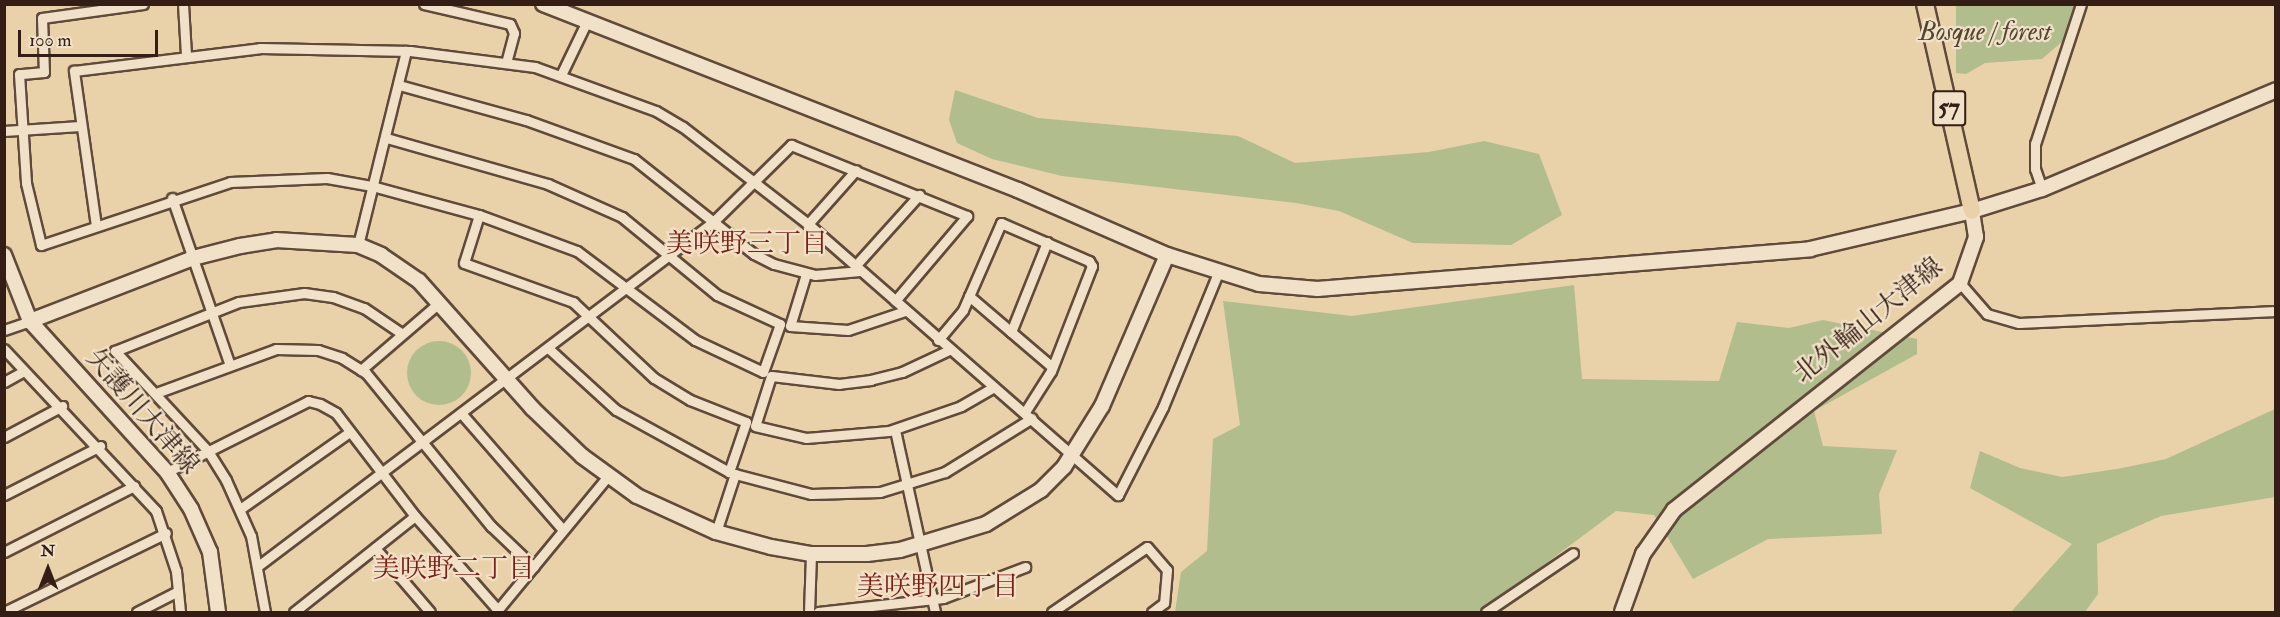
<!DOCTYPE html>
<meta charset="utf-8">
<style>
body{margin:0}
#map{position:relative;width:2280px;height:617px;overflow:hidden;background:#e9d1aa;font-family:"IM FELL Double Pica","Noto Serif JP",serif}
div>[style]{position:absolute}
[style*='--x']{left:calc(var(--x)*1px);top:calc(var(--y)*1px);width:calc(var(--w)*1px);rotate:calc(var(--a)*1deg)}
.green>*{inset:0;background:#b1bd8d}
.round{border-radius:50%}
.roads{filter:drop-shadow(2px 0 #604a3a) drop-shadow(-2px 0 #604a3a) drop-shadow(0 2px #604a3a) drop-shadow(0 -2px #604a3a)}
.street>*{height:9px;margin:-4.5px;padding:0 4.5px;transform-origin:4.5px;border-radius:4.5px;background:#f1e1c8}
.secondary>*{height:14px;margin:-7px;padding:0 7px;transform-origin:7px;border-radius:7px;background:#f1e1c8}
.highway>*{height:16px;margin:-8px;padding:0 8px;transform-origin:8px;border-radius:8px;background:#e9d1aa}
span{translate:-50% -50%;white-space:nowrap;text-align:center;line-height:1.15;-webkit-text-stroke:4.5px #f1e1c8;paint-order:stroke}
.shield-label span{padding:2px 4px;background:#f1e1c8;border:2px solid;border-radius:4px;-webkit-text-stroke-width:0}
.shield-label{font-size:24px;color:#331d14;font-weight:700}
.park-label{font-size:26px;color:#524532;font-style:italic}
.street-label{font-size:26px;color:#331d14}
.neighbourhood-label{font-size:27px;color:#7a1f14}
.frame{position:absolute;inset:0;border:6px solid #331d14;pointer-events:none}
.north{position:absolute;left:18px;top:539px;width:60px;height:60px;-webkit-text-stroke:4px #f1e1c8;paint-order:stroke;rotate:0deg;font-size:16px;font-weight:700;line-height:24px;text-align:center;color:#331d14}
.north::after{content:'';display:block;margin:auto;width:21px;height:27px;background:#331d14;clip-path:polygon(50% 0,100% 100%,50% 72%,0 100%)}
.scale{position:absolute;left:18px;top:30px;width:140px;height:27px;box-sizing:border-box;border:3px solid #331d14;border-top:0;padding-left:8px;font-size:18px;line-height:21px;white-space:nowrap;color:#331d14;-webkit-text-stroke:4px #f1e1c8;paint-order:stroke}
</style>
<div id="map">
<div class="green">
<i style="clip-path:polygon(1956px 5px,2081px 5px,2071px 34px,2042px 59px,1985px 63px,1966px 74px,1956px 73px)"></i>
<i style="clip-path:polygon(955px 90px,1038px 118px,1238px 136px,1295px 163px,1429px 152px,1484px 141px,1539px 154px,1562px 215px,1511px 245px,1413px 243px,1339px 211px,1296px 203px,1062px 176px,992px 159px,957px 143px,949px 120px)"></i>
<i style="clip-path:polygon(1574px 285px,1582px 379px,1719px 381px,1737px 322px,1789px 328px,1823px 320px,1917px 339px,1917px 354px,1814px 411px,1823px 446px,1897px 450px,1879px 494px,1882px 534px,1768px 539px,1693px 579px,1654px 515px,1616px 511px,1481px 612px,1175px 612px,1181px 572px,1207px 551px,1213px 439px,1240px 425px,1223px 301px,1352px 316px)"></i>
<i class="round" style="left:407px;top:341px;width:64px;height:64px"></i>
<i style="clip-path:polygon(2275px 409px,2275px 497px,2161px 516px,2097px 544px,2098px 594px,2085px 612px,2011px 612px,2072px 544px,1970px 488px,1980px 451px,2020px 468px,2062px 477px,2117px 469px,2166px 459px)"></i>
</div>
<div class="roads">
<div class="street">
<i style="--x:143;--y:4;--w:102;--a:172.1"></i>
<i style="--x:42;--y:18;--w:54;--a:87.9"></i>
<i style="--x:44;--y:72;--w:25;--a:175"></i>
<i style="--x:19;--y:74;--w:109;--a:86.3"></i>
<i style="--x:26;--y:183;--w:64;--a:76.4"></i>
<i style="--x:41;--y:245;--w:199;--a:-18.4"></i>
<i style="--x:230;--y:182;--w:97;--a:-2.4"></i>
<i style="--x:327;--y:178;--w:46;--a:10.1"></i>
<i style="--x:372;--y:186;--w:111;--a:15.2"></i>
<i style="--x:479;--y:215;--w:104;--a:20.2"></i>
<i style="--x:577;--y:251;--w:148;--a:37"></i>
<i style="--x:695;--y:340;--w:75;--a:25.2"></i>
<i style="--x:763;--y:372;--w:51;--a:-70.5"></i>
<i style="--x:780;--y:324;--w:69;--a:-155.3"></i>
<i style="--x:717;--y:295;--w:123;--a:-140.6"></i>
<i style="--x:622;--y:217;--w:81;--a:-156"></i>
<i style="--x:548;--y:184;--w:168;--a:-164.1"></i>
<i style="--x:183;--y:4;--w:50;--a:86.6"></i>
<i style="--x:424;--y:4;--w:88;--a:13.1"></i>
<i style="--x:510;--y:24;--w:10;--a:66"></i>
<i style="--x:514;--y:33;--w:28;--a:105"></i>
<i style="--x:561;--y:75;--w:60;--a:-64.3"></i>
<i style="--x:399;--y:85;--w:132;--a:15.4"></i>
<i style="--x:526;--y:120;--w:115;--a:19.9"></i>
<i style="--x:634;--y:159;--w:153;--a:38.4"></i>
<i style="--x:754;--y:254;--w:22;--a:27"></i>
<i style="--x:774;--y:264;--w:42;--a:15"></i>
<i style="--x:815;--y:275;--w:45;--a:-5.1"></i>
<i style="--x:4;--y:131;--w:76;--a:-3.8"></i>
<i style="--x:2042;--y:189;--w:21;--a:-109"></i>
<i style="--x:2035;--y:169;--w:25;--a:-90"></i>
<i style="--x:2035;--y:144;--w:147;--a:-71.8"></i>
<i style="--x:172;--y:198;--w:175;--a:70.9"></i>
<i style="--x:479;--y:215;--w:50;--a:107.4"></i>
<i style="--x:464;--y:263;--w:116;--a:19.7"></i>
<i style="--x:573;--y:302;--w:111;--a:43.2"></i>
<i style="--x:654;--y:378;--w:42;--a:31.4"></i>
<i style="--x:690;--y:400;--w:60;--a:21.4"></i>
<i style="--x:746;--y:422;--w:53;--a:108.8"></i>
<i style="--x:729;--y:472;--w:129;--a:-151.2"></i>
<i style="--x:616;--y:410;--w:92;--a:-137.6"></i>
<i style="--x:808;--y:224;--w:72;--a:-48.4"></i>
<i style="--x:96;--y:226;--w:157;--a:-98.1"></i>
<i style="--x:74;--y:71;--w:187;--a:-7"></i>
<i style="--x:260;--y:48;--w:150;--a:1.1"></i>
<i style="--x:410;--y:51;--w:126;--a:7.3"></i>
<i style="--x:535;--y:67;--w:129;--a:20"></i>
<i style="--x:656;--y:111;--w:31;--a:31"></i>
<i style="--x:683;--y:127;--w:158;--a:37.8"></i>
<i style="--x:808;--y:224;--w:412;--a:41.2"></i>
<i style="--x:1118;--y:495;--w:99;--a:-62.9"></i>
<i style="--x:1163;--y:407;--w:145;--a:-67.7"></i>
<i style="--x:358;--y:245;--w:200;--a:-76.1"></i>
<i style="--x:855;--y:266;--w:96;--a:-48"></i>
<i style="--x:806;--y:274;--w:54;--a:107.1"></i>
<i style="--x:790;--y:326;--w:58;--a:3.9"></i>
<i style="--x:848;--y:330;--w:60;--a:-18.4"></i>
<i style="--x:1960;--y:283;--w:41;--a:48.9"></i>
<i style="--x:1987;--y:314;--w:33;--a:16"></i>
<i style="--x:2019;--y:323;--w:257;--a:-2.7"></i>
<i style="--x:969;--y:296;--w:109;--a:40.5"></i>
<i style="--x:4;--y:330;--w:28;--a:-19"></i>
<i style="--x:1011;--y:332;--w:97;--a:-68.2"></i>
<i style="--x:938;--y:340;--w:39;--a:-50"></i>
<i style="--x:963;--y:310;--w:95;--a:-66.4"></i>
<i style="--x:1001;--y:223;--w:96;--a:23.4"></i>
<i style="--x:1089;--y:261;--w:6;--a:59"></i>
<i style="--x:1092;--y:266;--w:113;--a:111.3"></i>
<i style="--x:1051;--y:371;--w:49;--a:122.4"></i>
<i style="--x:4;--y:349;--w:222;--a:46.8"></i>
<i style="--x:156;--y:511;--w:63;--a:71.6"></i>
<i style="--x:176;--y:571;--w:41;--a:84.4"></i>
<i style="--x:949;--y:350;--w:52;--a:154.9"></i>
<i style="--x:902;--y:372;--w:32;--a:166"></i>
<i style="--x:871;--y:380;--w:32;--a:173"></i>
<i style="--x:839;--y:384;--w:68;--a:-173.3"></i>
<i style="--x:771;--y:376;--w:52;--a:107.7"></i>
<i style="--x:755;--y:426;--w:52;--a:13.2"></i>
<i style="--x:806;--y:438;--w:83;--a:-4.8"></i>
<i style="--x:889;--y:431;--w:76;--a:-19.1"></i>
<i style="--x:961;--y:406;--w:38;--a:-30"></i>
<i style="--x:361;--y:370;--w:104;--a:-40.7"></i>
<i style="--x:4;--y:382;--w:21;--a:-29"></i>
<i style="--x:156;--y:393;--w:128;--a:-20.1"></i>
<i style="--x:276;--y:349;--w:42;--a:1.4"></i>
<i style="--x:318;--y:350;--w:25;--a:18"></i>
<i style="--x:342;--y:358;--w:28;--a:32"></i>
<i style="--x:366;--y:373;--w:198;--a:50.8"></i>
<i style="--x:491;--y:526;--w:59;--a:43.6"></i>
<i style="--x:461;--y:413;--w:155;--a:48.9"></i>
<i style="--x:895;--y:430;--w:186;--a:77.6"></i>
<i style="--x:4;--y:437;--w:66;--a:-28.1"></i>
<i style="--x:167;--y:472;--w:158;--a:-26.7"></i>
<i style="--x:308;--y:401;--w:12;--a:14"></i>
<i style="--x:320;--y:404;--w:18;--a:29"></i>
<i style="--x:336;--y:413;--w:130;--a:52.5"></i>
<i style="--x:415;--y:516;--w:125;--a:48.6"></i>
<i style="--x:4;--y:495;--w:108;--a:-27"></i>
<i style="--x:240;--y:509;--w:132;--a:-35.1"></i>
<i style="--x:716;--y:532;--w:61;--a:-71.9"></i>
<i style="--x:735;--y:474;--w:79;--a:14.7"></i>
<i style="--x:811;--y:494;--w:69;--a:-1.7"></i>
<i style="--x:880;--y:492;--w:68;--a:-17.1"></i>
<i style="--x:945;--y:472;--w:102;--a:-31.8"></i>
<i style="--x:375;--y:548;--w:84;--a:49.3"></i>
<i style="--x:4;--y:552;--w:146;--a:-26.9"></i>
<i style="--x:258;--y:566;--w:570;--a:-37.09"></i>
<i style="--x:713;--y:222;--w:110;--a:-44.6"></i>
<i style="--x:791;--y:145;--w:190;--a:22"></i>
<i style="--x:967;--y:216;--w:111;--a:130.3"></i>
<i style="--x:4;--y:612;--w:180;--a:-26"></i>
<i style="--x:137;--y:612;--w:44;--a:-27.1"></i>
<i style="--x:265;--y:612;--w:77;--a:-100.4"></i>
<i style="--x:251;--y:536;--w:61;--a:-114.1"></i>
<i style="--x:226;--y:480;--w:34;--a:-122"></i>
<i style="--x:208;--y:451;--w:137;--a:-132.9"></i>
<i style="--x:115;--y:351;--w:133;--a:-21.6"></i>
<i style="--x:239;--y:302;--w:66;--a:-7.9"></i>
<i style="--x:304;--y:293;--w:29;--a:8"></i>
<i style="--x:333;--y:297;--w:33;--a:20"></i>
<i style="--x:364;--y:308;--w:45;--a:34"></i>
<i style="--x:294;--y:612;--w:154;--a:-38.4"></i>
<i style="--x:496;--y:612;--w:176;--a:-50.5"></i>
<i style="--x:809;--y:612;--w:58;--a:-88"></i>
<i style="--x:818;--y:612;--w:126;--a:-6.4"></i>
<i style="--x:943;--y:598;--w:88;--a:-20.7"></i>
<i style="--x:1052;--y:612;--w:115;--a:-34.4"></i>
<i style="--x:1147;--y:547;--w:30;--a:49"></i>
<i style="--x:1167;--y:570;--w:33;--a:95"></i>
<i style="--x:1164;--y:603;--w:15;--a:143"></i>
<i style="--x:1486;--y:612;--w:105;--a:-34.1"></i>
</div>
<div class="secondary">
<i style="--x:543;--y:4;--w:510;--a:21.38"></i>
<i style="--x:1018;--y:190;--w:163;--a:23.6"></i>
<i style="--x:1167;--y:255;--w:96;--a:17.5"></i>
<i style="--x:1259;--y:284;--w:59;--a:4.8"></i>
<i style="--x:1318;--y:289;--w:494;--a:-4.6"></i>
<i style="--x:1810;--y:249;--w:166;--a:-13.2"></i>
<i style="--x:1972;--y:211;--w:73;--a:-17.4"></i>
<i style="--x:2042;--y:189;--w:254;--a:-22.9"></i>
<i style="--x:4;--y:255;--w:71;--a:68.5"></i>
<i style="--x:30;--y:321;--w:204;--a:47.8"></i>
<i style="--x:167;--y:472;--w:44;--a:57"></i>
<i style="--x:191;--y:509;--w:47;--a:66.2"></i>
<i style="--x:210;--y:552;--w:61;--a:82.4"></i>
<i style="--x:30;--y:321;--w:175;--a:-21.1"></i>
<i style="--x:193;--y:258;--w:49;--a:-14.3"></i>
<i style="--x:240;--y:246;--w:36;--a:-9"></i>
<i style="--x:276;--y:240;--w:82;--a:3.5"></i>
<i style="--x:358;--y:245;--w:25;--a:23"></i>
<i style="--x:381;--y:255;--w:46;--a:34.4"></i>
<i style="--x:419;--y:281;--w:170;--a:48.3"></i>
<i style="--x:532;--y:408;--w:69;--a:43.8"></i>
<i style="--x:582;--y:456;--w:68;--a:36"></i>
<i style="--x:637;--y:496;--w:87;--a:24.5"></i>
<i style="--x:716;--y:532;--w:57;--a:15.3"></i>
<i style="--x:771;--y:547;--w:41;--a:9.9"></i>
<i style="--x:811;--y:554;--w:56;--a:0"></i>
<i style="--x:867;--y:554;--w:33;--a:-7"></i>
<i style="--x:900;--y:550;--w:90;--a:-16.8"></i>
<i style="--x:986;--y:524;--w:65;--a:-31.7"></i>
<i style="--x:1041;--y:490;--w:33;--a:-45"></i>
<i style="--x:1064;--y:467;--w:72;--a:-58.1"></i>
<i style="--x:1102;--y:406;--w:164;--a:-66.7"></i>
<i style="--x:1622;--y:612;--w:62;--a:-70.1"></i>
<i style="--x:1643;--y:554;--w:54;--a:-54.8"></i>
<i style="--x:1674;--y:510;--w:365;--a:-38.4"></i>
<i style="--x:1960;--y:283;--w:49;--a:-70.8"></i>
<i style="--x:1976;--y:237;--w:26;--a:-99"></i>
</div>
<div class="highway">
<i style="--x:1925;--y:4;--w:212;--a:77.2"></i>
</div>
</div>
<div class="shield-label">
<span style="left:1949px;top:108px">57</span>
</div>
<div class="park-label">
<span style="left:1985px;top:33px">Bosque / forest</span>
</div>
<div class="street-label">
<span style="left:1869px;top:321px;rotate:-39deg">北外輪山大津線</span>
<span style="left:142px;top:412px;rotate:49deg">矢護川大津線</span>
</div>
<div class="neighbourhood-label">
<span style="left:747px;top:244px">美咲野三丁目</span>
<span style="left:454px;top:569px">美咲野二丁目</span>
<span style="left:938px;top:587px">美咲野四丁目</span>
</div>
<div class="frame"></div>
<div class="north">N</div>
<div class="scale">100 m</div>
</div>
